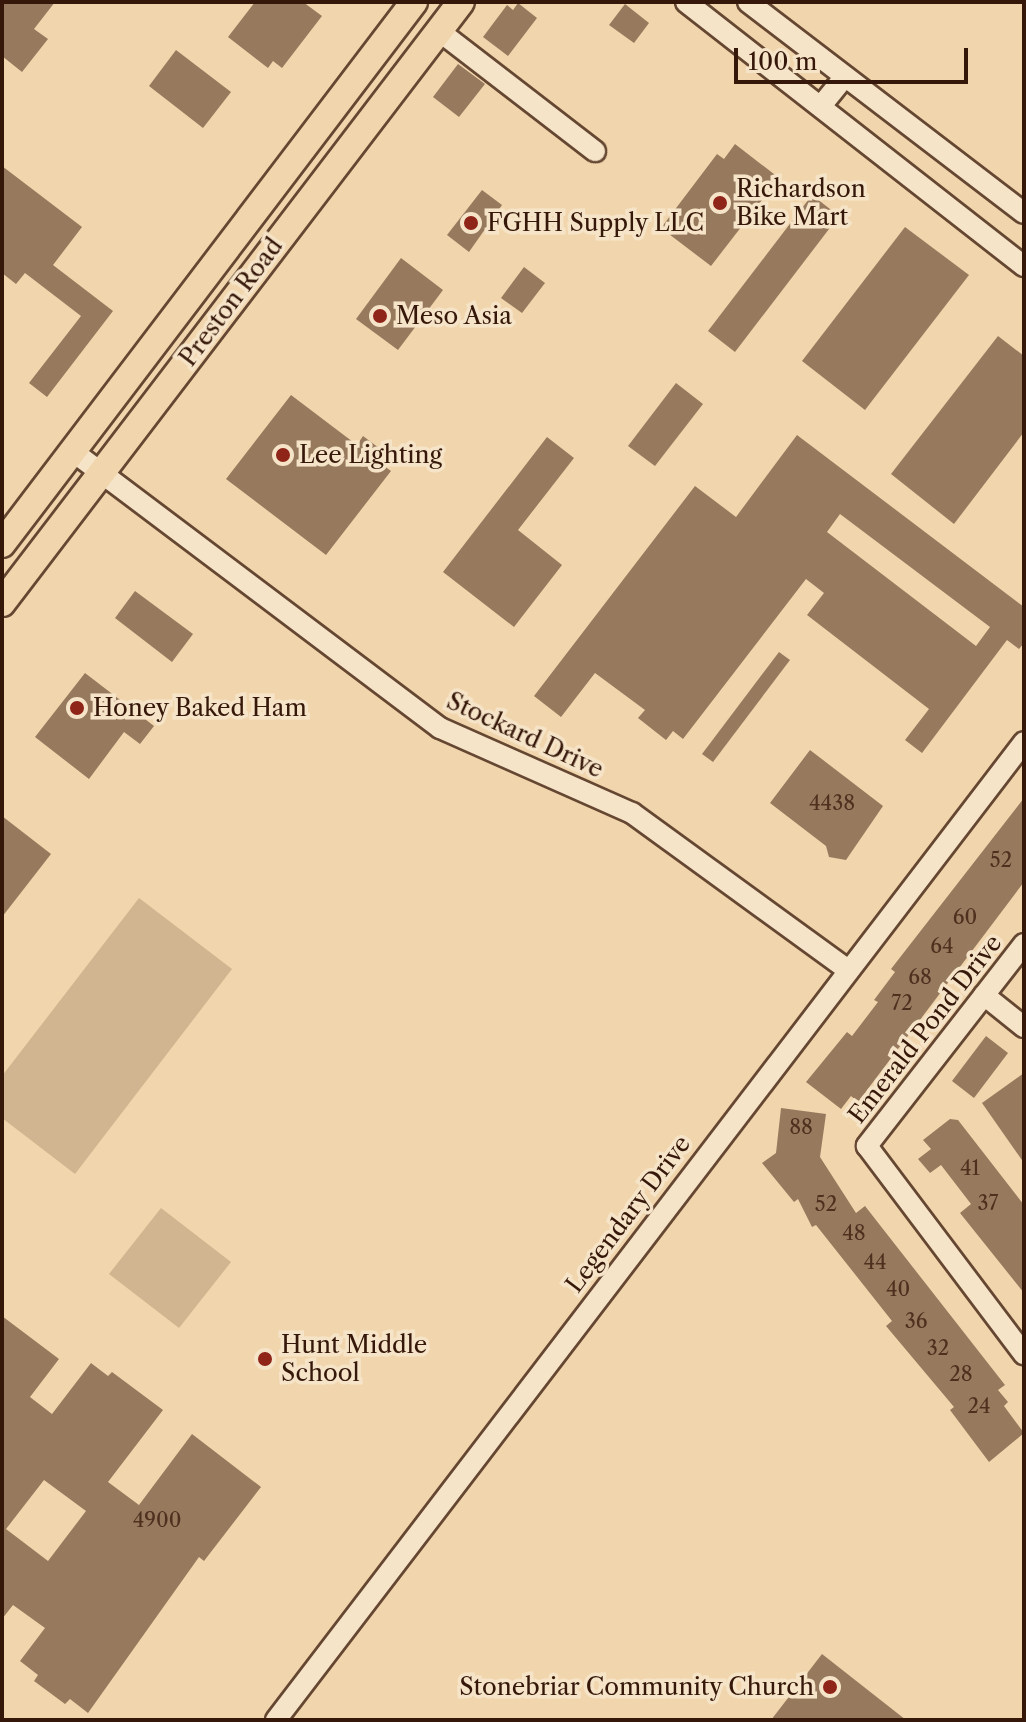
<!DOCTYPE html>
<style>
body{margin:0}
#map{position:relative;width:1026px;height:1722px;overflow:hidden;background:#f1d5ac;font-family:"Libre Caslon Text",serif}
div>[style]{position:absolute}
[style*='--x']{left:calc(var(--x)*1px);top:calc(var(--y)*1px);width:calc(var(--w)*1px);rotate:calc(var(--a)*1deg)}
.green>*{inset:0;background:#d1b590}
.building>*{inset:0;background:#977a5e}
.roads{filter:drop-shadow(2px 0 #654732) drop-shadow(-2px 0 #654732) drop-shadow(0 2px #654732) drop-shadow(0 -2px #654732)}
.minor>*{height:20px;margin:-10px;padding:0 10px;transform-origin:10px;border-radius:10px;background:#f6e4c9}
.major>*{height:26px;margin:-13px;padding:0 13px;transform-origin:13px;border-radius:13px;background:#f1d5ac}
.dots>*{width:22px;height:22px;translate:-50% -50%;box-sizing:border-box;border:4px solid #f6e4c9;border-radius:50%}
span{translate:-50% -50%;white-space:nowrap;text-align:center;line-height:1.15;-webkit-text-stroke:7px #f6e4c9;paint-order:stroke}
.number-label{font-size:20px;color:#4e301f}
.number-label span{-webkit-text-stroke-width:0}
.poi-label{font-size:24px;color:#36180a}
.left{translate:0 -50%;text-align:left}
.right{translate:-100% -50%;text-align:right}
.street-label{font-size:24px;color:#36180a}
.frame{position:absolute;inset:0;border:4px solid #36180a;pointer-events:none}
.scale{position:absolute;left:734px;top:48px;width:234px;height:36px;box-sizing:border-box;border:4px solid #36180a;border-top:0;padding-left:10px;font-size:24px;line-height:28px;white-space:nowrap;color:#36180a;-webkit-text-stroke:6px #f6e4c9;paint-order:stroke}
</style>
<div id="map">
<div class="green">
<i style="clip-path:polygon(139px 898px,232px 969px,75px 1174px,2px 1118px,2px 1076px)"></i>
<i style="clip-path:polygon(161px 1208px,231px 1262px,179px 1328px,109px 1274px)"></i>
</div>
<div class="building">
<i style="clip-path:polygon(2px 2px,55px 2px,34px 29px,48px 39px,22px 72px,2px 56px)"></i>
<i style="clip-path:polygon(255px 2px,303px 2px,322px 16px,282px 68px,273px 61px,268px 68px,228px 37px)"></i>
<i style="clip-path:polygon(518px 3px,537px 18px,508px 56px,483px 37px,507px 5px,513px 10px)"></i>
<i style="clip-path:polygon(625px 4px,649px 23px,634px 43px,609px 25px)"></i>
<i style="clip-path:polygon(176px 50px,231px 92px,203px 128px,149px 86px)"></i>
<i style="clip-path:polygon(458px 64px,485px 84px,459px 117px,433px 97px)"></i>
<i style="clip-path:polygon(735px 144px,779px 178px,711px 266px,661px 228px,717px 154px,724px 159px)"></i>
<i style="clip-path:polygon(2px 166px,82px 227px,53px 265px,113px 311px,47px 397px,29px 383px,81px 316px,25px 273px,16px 284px,2px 273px)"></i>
<i style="clip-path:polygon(482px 190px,502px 205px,469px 252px,447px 235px)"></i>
<i style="clip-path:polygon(812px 195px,839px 216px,735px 352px,708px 331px)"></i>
<i style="clip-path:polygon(905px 227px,969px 275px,865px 410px,802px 361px)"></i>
<i style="clip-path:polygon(401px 258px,443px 290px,398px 350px,356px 319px)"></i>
<i style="clip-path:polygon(524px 267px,545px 283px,522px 313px,501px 298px)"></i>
<i style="clip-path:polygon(998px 336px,1024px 356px,1024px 432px,954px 524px,891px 474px)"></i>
<i style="clip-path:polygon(676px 383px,703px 404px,655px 466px,628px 446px)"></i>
<i style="clip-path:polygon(291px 395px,357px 445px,363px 436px,379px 448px,372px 457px,391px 471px,326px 555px,226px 479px)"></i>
<i style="clip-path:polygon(evenodd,797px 435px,1024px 607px,1024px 643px,1019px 649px,1007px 640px,922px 753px,905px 740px,929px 709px,807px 615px,824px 593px,806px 579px,683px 739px,673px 731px,666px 740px,638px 718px,645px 710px,595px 673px,561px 717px,534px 696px,695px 486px,736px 517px,797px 435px,840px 514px,990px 627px,976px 646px,827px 532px,840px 514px)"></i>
<i style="clip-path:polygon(547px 437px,574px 458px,518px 530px,562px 565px,514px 627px,443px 572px)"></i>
<i style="clip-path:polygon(135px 591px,193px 634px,172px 662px,115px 618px)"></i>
<i style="clip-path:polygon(779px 652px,790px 660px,713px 762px,702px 754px)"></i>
<i style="clip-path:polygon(85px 673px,154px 726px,140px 744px,124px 732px,89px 779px,35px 737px)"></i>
<i style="clip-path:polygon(810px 750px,883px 806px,846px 860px,829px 857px,826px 846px,770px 803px)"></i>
<i style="clip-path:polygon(1024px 798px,1024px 882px,858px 1102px,851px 1096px,841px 1109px,806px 1082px,847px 1032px,852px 1036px,878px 1002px,874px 1000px,895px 972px,891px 969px)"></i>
<i style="clip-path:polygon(2px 816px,51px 854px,2px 917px)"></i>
<i style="clip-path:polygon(986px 1036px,1008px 1053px,974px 1098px,952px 1081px)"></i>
<i style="clip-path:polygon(1024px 1073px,1024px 1163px,982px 1103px)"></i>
<i style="clip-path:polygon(781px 1108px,826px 1114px,820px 1157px,856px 1213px,865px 1206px,1005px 1385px,998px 1390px,1008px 1402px,1004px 1406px,1024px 1433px,989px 1462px,950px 1410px,954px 1407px,886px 1326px,892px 1321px,816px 1225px,812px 1227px,798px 1199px,794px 1202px,762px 1163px,776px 1153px)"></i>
<i style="clip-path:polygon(950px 1119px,958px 1120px,1024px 1205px,1024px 1293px,960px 1213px,971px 1204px,941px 1165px,930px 1173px,918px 1159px,931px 1149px,923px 1140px)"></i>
<i style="clip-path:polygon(evenodd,2px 1316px,59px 1359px,30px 1397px,52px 1414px,91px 1363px,108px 1376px,112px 1372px,163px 1410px,108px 1482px,139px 1505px,192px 1434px,261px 1487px,204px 1561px,199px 1557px,88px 1713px,70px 1699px,65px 1704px,34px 1681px,38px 1675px,20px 1661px,45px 1628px,13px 1605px,2px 1619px,2px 1316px,44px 1480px,86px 1511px,48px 1561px,6px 1529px,44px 1480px)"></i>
<i style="clip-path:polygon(822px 1654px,906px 1720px,771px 1720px)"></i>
</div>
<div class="roads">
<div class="minor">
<i style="--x:686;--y:2;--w:429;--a:38"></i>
<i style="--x:748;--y:2;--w:347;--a:37.4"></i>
<i style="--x:439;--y:31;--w:197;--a:37.6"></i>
<i style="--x:821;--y:106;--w:38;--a:-51"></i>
<i style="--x:71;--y:450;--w:462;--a:37"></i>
<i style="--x:440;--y:728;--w:210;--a:23.9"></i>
<i style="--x:632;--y:813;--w:267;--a:36"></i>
<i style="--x:1024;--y:944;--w:256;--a:127.9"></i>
<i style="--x:867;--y:1146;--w:261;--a:53"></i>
<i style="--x:984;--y:995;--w:51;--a:38.7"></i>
<i style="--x:276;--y:1720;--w:1231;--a:-52.59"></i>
</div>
<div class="major">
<i style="--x:2;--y:544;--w:681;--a:-52.76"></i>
<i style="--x:2;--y:603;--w:756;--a:-52.63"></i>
</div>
</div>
<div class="dots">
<i style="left:720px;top:203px;background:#8f2418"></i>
<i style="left:471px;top:223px;background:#8f2418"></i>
<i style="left:380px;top:316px;background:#8f2418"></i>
<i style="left:283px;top:455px;background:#8f2418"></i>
<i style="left:77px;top:708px;background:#8f2418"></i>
<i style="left:265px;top:1359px;background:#8f2418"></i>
<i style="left:830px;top:1687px;background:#8f2418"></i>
</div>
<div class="number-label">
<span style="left:832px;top:803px">4438</span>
<span style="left:1001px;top:860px">52</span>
<span style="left:965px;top:917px">60</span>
<span style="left:942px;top:946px">64</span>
<span style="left:920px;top:977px">68</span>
<span style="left:902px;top:1003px">72</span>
<span style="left:801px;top:1127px">88</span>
<span style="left:970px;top:1168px">41</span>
<span style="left:988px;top:1203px">37</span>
<span style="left:826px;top:1204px">52</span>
<span style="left:854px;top:1233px">48</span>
<span style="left:875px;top:1262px">44</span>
<span style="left:898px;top:1289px">40</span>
<span style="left:916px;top:1321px">36</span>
<span style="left:938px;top:1348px">32</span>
<span style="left:961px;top:1374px">28</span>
<span style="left:979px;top:1406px">24</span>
<span style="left:157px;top:1520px">4900</span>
</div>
<div class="poi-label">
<span class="left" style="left:736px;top:203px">Richardson<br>Bike Mart</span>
<span class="left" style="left:487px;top:223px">FGHH Supply LLC</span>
<span class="left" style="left:396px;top:316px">Meso Asia</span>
<span class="left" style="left:299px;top:455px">Lee Lighting</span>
<span class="left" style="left:93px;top:708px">Honey Baked Ham</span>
<span class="left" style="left:281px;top:1359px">Hunt Middle<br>School</span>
<span class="right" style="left:814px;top:1687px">Stonebriar Community Church</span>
</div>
<div class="street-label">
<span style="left:231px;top:302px;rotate:-53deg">Preston Road</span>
<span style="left:525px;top:735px;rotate:25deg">Stockard Drive</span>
<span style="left:925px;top:1029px;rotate:-52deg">Emerald Pond Drive</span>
<span style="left:628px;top:1214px;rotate:-53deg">Legendary Drive</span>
</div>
<div class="frame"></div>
<div class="scale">100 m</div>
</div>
